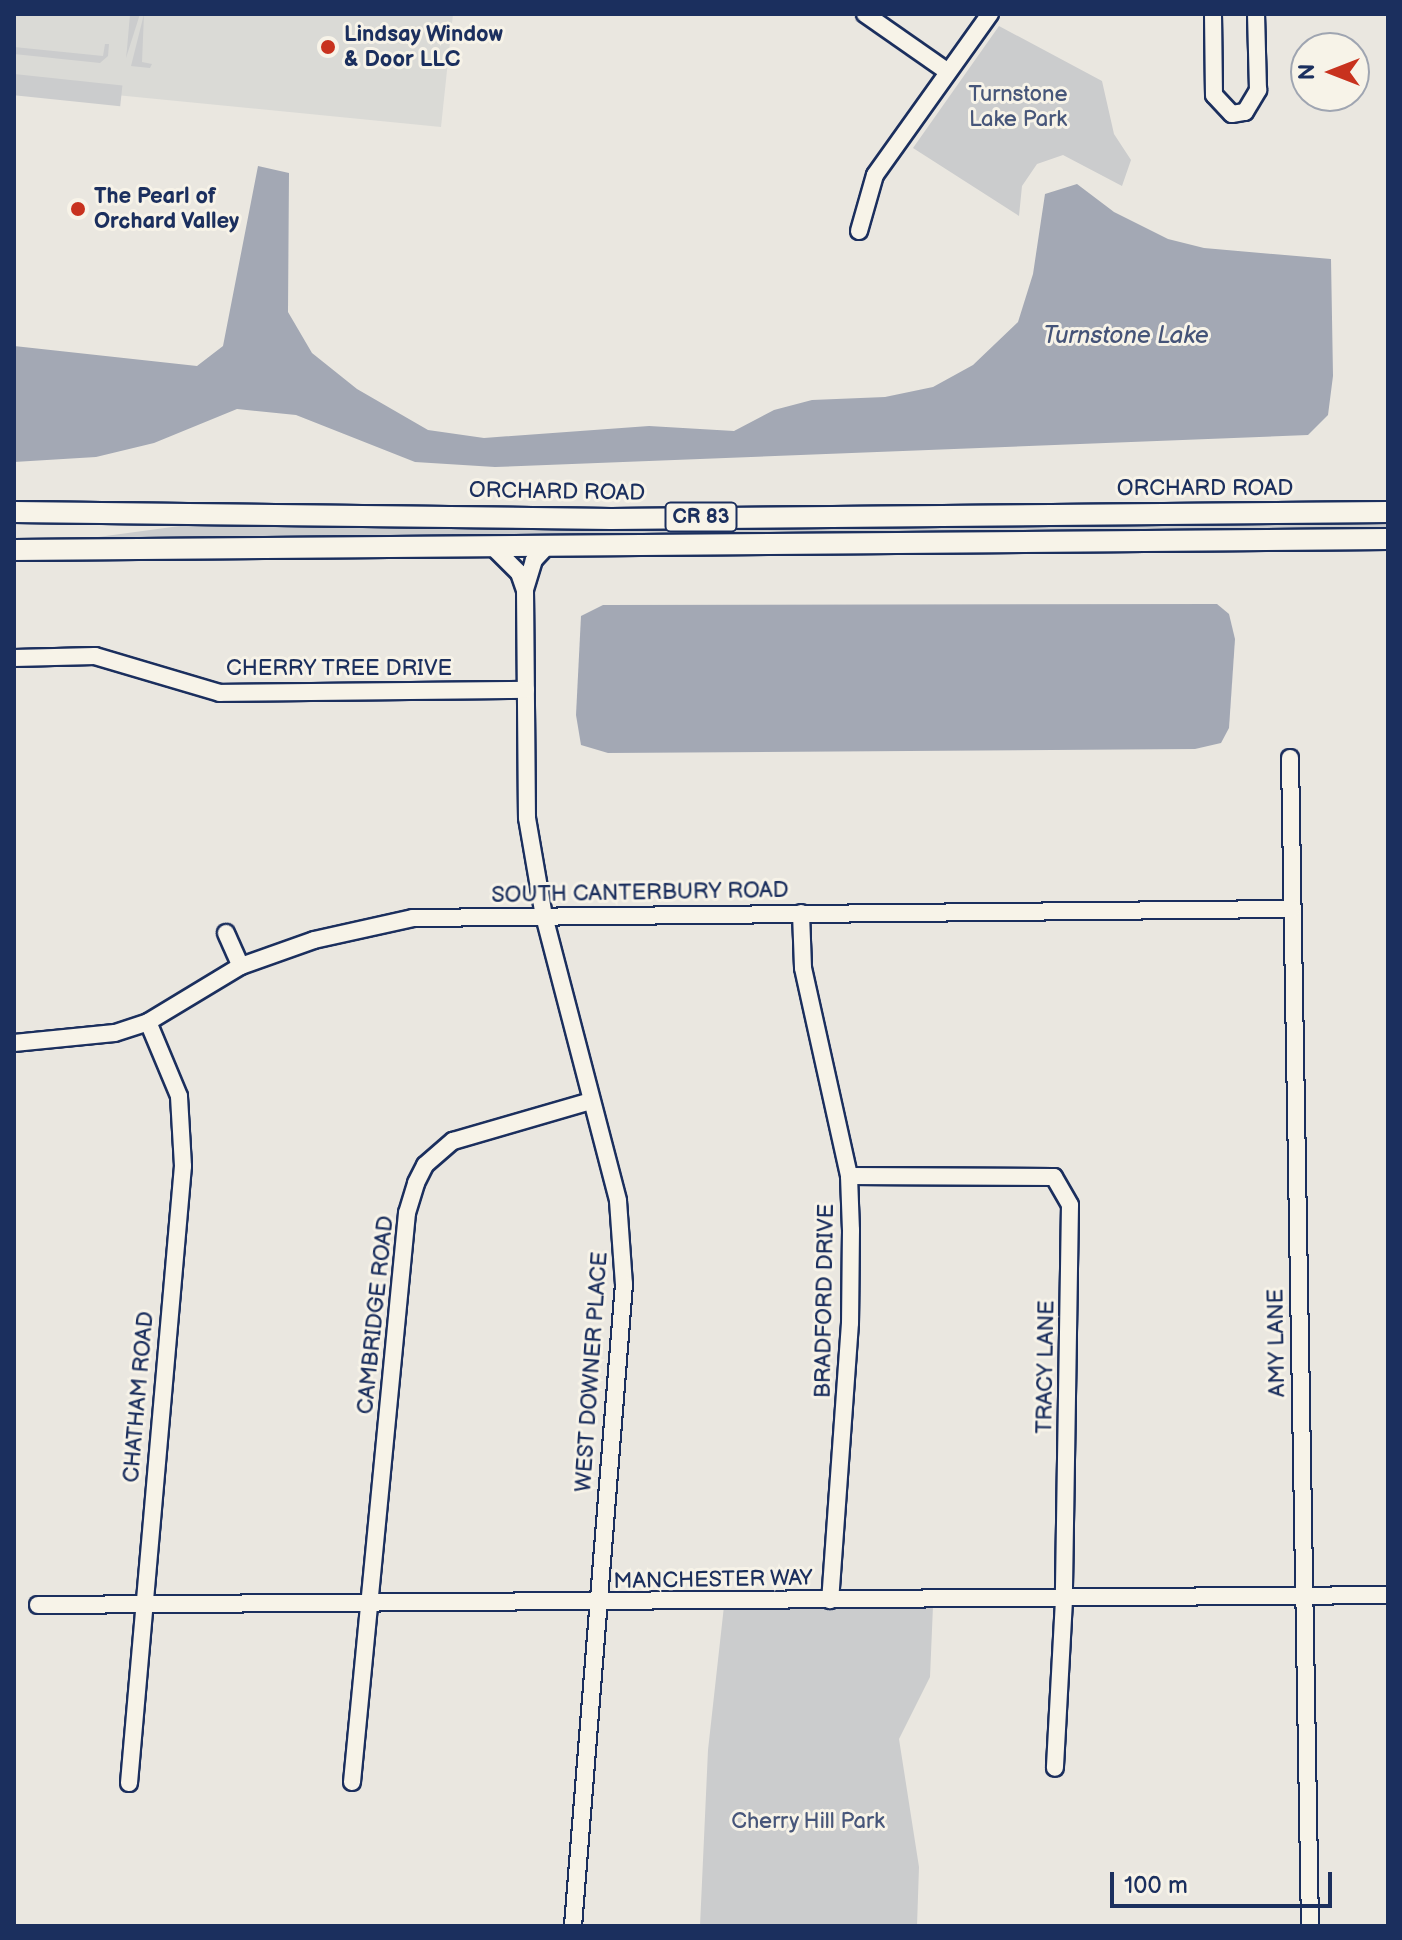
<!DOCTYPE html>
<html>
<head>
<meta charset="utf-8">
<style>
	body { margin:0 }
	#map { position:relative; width:1402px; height:1940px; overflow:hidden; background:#eae7e0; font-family:"Balsamiq Sans",sans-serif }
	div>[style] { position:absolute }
	.built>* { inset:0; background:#dadad6 }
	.green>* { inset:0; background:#cbcccd; transform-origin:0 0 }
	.water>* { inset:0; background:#a3a8b4 }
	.roads { filter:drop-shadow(2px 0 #1b2f5e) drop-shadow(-2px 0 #1b2f5e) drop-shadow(0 2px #1b2f5e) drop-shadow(0 -2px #1b2f5e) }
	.minor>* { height:16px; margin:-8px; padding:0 8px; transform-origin:8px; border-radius:8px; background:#f7f3e8 }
	.major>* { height:20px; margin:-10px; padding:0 10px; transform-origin:10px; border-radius:10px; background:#f7f3e8 }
	.dots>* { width:22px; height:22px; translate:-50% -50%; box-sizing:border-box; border:4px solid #f7f3e8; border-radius:50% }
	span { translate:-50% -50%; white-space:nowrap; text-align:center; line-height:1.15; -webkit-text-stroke:6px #f7f3e8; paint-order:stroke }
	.shield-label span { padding:2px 6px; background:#f7f3e8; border:2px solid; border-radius:6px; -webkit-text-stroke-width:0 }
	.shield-label { font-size:20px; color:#1b2f5e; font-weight:700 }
	.poi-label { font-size:22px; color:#1b2f5e; font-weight:700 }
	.left { translate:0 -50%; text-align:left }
	.park-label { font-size:22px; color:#47567a }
	.street-label { font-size:22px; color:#1b2f5e }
	.water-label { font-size:24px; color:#445378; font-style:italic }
	.frame { position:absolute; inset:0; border:16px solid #1b2f5e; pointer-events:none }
	.north { position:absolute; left:1290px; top:32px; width:80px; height:80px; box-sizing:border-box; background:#f7f3e8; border:2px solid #9fa5b1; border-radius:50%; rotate:270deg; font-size:22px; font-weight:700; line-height:32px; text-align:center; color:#1b2f5e }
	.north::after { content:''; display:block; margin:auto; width:28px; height:36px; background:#c8321e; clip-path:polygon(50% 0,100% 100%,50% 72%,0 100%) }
	.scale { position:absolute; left:1110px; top:1872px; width:222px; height:36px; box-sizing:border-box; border:4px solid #1b2f5e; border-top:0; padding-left:10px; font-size:24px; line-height:28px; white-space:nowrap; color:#1b2f5e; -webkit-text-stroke:6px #f7f3e8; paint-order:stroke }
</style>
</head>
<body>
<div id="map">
	<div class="built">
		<i style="clip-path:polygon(14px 14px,453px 14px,441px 127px,14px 85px)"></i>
	</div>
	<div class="green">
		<i style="clip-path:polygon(130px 14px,140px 14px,126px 58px,127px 49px)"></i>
		<i style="clip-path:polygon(144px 14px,142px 62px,152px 64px,150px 68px,131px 66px)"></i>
		<i style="clip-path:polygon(999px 26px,1102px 81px,1114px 134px,1131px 160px,1122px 186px,1063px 155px,1037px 164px,1022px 186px,1019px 216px,913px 148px)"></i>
		<i style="clip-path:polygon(105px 44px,109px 44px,108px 56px,100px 63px,14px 54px,14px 47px,103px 56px)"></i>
		<i style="left:14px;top:74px;width:109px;height:21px;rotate:6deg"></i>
		<i style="clip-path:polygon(224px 520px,1388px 521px,1388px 530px,76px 540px)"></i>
		<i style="clip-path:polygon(724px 1606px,933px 1606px,930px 1677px,899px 1739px,919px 1867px,917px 1926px,700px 1926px,708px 1750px)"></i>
	</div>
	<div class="water">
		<i style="clip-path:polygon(258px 166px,289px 173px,288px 312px,312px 353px,357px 389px,428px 430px,484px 438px,649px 426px,734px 431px,774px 410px,812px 400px,885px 397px,933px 387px,973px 365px,1018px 322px,1033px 274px,1045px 194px,1077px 184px,1114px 212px,1168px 239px,1204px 248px,1331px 259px,1333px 376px,1328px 415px,1308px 435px,495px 467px,415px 462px,296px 415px,237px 409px,154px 443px,96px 457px,14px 462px,14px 346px,197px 366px,223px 346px)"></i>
		<i style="clip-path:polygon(1217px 604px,1229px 614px,1235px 639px,1229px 728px,1221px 743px,1195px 749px,608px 753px,581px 745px,576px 715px,581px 616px,603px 605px)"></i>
	</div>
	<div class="roads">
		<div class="minor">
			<i style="left:865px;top:14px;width:101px;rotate:34.9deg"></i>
			<i style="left:1213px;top:14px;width:81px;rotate:89.3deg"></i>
			<i style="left:1214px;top:95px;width:26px;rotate:47deg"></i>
			<i style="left:1232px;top:114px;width:13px;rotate:-9deg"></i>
			<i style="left:1245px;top:112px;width:26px;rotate:-59deg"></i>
			<i style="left:1258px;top:90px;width:76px;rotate:-91.5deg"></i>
			<i style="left:859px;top:231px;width:58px;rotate:-74.1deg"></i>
			<i style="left:875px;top:175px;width:198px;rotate:-54.5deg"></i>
			<i style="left:548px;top:545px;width:21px;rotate:133deg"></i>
			<i style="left:534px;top:560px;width:31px;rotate:107deg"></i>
			<i style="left:525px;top:590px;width:228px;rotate:89.5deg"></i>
			<i style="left:527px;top:818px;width:99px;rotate:80.2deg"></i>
			<i style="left:544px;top:916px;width:294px;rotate:75.4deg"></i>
			<i style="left:618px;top:1201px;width:83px;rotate:85.9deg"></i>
			<i style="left:624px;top:1284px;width:644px;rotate:94.54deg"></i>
			<i style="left:493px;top:547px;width:37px;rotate:45deg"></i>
			<i style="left:519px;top:573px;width:18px;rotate:71deg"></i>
			<i style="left:14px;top:658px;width:81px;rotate:-1.4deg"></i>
			<i style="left:95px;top:656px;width:130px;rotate:16.5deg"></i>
			<i style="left:220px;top:693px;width:306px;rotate:-0.6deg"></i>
			<i style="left:1290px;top:758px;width:1168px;rotate:89.02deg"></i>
			<i style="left:801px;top:913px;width:55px;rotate:87.9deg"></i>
			<i style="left:803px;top:968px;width:213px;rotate:77.5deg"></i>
			<i style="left:849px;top:1176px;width:54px;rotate:87.9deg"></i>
			<i style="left:851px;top:1230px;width:93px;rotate:90.6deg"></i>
			<i style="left:850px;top:1323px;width:278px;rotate:94.1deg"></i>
			<i style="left:226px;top:933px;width:36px;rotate:66deg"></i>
			<i style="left:14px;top:1043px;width:101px;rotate:-5.7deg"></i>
			<i style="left:115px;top:1033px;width:35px;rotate:-18deg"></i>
			<i style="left:148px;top:1022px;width:109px;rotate:-31.1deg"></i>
			<i style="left:241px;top:966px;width:77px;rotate:-19.6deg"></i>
			<i style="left:314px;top:940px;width:101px;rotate:-12.5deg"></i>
			<i style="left:413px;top:918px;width:879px;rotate:-0.59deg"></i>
			<i style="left:849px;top:1176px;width:205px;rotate:0.3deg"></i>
			<i style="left:1054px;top:1177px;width:32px;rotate:60deg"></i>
			<i style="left:1070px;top:1205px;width:395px;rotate:90.9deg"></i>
			<i style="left:1064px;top:1600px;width:168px;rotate:93.1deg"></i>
			<i style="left:38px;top:1605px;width:1350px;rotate:-0.42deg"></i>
			<i style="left:352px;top:1782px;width:572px;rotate:-84.48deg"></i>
			<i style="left:407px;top:1213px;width:31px;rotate:-73deg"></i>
			<i style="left:416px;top:1183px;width:20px;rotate:-63deg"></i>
			<i style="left:425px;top:1165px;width:37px;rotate:-41deg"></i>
			<i style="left:453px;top:1141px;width:144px;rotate:-16.2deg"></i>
			<i style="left:129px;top:1783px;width:619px;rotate:-85deg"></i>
			<i style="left:183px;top:1166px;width:70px;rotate:-93.3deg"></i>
			<i style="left:179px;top:1096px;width:80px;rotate:-112.7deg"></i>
		</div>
		<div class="major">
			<i style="left:14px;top:512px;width:597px;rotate:0.67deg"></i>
			<i style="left:611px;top:519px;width:777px;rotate:-0.52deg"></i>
			<i style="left:14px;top:550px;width:1374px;rotate:-0.46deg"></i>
		</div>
	</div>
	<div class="dots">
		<i style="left:328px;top:47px;background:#c8321e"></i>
		<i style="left:78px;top:209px;background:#c8321e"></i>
	</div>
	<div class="shield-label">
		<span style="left:701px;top:517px">CR 83</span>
	</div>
	<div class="poi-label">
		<span class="left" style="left:344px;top:47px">Lindsay Window<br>&amp; Door LLC</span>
		<span class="left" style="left:94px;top:209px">The Pearl of<br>Orchard Valley</span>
	</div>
	<div class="park-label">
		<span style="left:1018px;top:107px">Turnstone<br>Lake Park</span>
		<span style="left:808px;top:1822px">Cherry Hill Park</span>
	</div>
	<div class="street-label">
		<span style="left:1205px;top:489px">ORCHARD ROAD</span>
		<span style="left:557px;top:492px;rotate:1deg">ORCHARD ROAD</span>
		<span style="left:339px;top:669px">CHERRY TREE DRIVE</span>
		<span style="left:640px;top:893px;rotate:-1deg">SOUTH CANTERBURY ROAD</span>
		<span style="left:825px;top:1301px;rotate:-89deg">BRADFORD DRIVE</span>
		<span style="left:376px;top:1315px;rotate:-84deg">CAMBRIDGE ROAD</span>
		<span style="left:1277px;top:1343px;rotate:-91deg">AMY LANE</span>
		<span style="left:1046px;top:1367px;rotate:-89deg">TRACY LANE</span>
		<span style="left:592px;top:1372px;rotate:-86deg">WEST DOWNER PLACE</span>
		<span style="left:139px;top:1397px;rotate:-85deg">CHATHAM ROAD</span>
		<span style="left:713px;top:1580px;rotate:-1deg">MANCHESTER WAY</span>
	</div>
	<div class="water-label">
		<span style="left:1126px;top:336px">Turnstone Lake</span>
	</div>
	<div class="frame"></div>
	<div class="north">N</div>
	<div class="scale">100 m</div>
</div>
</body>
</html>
